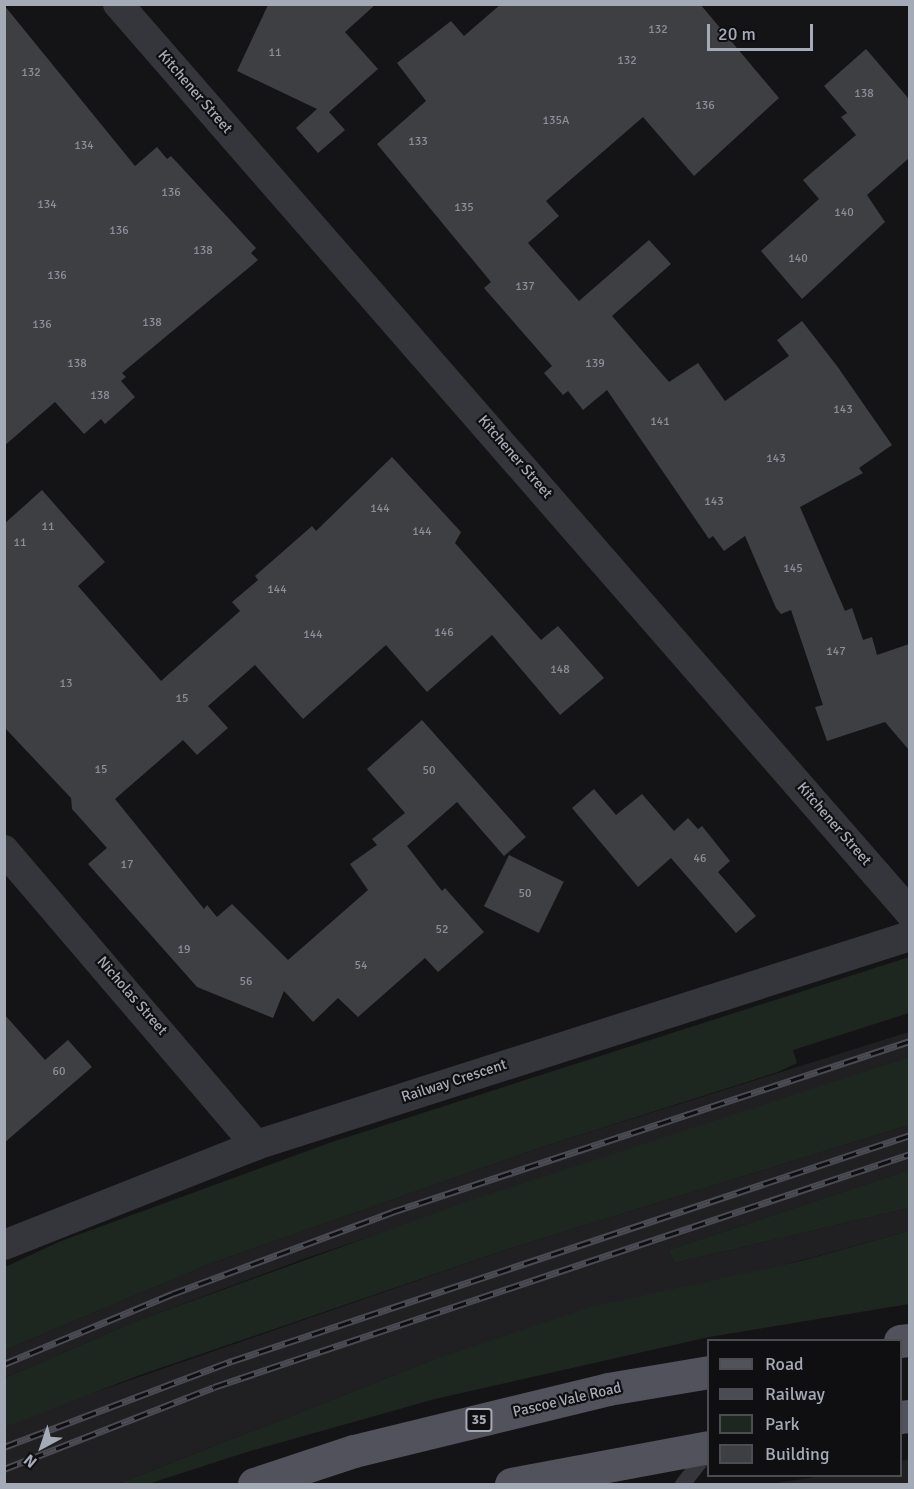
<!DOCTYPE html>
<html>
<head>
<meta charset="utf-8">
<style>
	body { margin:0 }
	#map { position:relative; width:914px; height:1489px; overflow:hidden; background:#141416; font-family:Signika,sans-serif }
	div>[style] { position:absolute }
	.built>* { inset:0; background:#202023 }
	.green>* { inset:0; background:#1e2620 }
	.building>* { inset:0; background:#3e3f43; transform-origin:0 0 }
	.lane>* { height:15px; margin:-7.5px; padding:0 7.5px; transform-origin:7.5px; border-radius:7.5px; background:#35363b }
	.street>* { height:30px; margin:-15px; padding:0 15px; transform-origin:15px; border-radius:15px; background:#35363b }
	.primary>* { height:33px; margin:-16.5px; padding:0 16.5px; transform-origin:16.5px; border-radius:16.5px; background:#51525b }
	.rail>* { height:7px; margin-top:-3.5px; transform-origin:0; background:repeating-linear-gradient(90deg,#0f0f11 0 14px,#4a4b53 0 28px); box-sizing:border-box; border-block:2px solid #4a4b53 }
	span { translate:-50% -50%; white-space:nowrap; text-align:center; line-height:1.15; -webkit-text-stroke:4.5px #0f0f11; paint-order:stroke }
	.number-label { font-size:12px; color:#8b8f9a }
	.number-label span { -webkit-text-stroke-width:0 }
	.shield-label span { padding:2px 4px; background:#0f0f11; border:2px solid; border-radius:4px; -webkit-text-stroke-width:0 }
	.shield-label { font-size:14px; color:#a5aab7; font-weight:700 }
	.street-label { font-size:15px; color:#a5aab7 }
	.frame { position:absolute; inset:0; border:6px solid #a5aab7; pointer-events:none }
	.legend { position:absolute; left:707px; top:1339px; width:195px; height:138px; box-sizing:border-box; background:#0f0f11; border:2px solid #4b4d53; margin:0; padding:8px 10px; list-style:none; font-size:18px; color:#a5aab7 }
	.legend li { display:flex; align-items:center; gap:12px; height:30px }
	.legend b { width:30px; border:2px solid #4b4d53 }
	.north { position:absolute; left:12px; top:1417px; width:60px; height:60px; -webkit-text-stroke:4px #0f0f11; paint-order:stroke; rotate:220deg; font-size:16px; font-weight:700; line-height:24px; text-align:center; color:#a5aab7 }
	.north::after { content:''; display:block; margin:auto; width:21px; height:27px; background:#a5aab7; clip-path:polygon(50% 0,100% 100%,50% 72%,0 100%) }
	.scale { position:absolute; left:707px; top:24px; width:106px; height:27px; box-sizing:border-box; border:3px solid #a5aab7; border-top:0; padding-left:8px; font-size:18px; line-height:21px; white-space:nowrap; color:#a5aab7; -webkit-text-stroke:4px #0f0f11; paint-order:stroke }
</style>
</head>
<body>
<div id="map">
	<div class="built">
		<i style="clip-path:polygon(909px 1032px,909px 1057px,309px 1257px,134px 1322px,5px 1378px,5px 1350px,212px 1263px,542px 1147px)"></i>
		<i style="clip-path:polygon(909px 1125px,909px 1170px,668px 1250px,675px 1263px,909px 1208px,909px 1231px,430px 1361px,118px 1484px,5px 1484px,4px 1427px,30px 1415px,508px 1249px)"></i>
		<i style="clip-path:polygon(909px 1459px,909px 1484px,771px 1484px,820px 1476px,900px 1476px,901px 1461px)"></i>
	</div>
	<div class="green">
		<i style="clip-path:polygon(909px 957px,909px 1013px,793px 1050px,797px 1063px,778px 1072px,542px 1147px,212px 1263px,5px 1350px,5px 1267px,61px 1241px,329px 1143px)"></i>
		<i style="clip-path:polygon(909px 1057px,909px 1125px,508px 1249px,140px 1375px,5px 1427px,5px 1378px,134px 1322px,463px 1203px)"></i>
		<i style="clip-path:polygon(909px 1170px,909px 1208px,675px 1263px,668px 1250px)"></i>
		<i style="clip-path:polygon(909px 1231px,909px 1304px,709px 1337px,435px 1399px,250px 1451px,148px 1484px,118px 1484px,430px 1361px,595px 1306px,797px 1262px)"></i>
	</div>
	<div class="building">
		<i style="clip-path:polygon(376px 4px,345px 32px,378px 69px,329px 112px,345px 130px,318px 153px,296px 128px,317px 109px,237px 71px,268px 5px)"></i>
		<i style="clip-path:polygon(501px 4px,700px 4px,779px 98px,694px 176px,643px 117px,546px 201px,559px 216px,528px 243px,579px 301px,649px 240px,671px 264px,612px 316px,669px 382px,698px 363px,725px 401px,789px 356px,777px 340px,802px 321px,837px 366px,892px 445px,859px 468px,863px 473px,800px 507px,845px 611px,852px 608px,863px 640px,872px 637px,877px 655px,909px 644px,909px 750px,885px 722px,827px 741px,815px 707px,823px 705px,791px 610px,781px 614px,776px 608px,745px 536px,724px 551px,713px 536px,709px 539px,607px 390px,583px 410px,568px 391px,563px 395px,544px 373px,552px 366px,484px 288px,491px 282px,377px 144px,426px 101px,397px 63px,451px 21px,464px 36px)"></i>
		<i style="clip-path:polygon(4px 5px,135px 166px,157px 147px,167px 159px,171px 156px,256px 248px,251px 253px,258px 260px,122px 373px,126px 377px,121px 381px,135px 397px,105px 424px,101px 419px,84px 434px,55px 402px,4px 446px)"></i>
		<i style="clip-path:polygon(866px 49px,909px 99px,909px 158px,867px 195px,885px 222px,802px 299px,761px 251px,819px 199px,803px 180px,856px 135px,841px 117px,847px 113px,824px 86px)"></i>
		<i style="clip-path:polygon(392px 457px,461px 532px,455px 543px,541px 640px,558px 626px,604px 678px,560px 715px,492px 635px,427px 692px,386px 645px,303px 719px,255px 665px,208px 706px,228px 728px,197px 755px,183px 740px,115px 799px,204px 909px,207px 905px,217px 917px,232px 904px,288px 960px,368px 890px,350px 864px,377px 845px,372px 839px,405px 813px,367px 769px,422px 720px,526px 837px,504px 856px,457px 802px,407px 846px,442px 891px,445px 888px,484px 932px,438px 972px,425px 958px,358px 1017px,338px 998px,313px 1022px,284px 991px,273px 1018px,197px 987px,88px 864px,107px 848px,72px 809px,71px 798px,4px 727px,4px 524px,42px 490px,105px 562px,78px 586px,161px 681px,240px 611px,232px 602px,258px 580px,255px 576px,312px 526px,316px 531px)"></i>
		<i style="clip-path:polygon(594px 789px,616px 815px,642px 794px,674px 831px,688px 818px,698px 829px,702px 826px,730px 861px,718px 872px,756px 916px,736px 933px,671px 858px,638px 887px,572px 808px)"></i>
		<i style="left:509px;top:855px;width:61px;height:57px;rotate:26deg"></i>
		<i style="clip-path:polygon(4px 1014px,45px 1060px,68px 1040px,92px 1067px,4px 1143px)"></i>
	</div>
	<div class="lane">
		<i style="left:682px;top:1484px;width:42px;rotate:-51.8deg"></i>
	</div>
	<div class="street">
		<i style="left:118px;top:4px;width:1206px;rotate:48.93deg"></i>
		<i style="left:4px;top:850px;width:388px;rotate:49.5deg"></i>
		<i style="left:4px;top:1245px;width:271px;rotate:-21.6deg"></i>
		<i style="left:256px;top:1145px;width:687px;rotate:-17.72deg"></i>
	</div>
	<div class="primary">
		<i style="left:900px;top:1341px;width:10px;rotate:-6deg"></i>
		<i style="left:900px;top:1417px;width:10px;rotate:-6deg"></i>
		<i style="left:254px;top:1484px;width:105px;rotate:-18.3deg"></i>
		<i style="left:354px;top:1451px;width:261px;rotate:-13.7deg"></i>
		<i style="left:608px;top:1389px;width:101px;rotate:-9.6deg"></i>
		<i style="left:511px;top:1484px;width:200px;rotate:-10.6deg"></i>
	</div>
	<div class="rail">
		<i style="left:4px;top:1364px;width:182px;rotate:-22.6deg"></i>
		<i style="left:172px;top:1294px;width:235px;rotate:-20.4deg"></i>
		<i style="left:392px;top:1212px;width:545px;rotate:-18.27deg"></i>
		<i style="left:4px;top:1447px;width:244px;rotate:-20.7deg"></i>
		<i style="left:232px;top:1361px;width:715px;rotate:-18.43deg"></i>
		<i style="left:4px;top:1469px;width:225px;rotate:-21.3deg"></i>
		<i style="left:214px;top:1387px;width:734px;rotate:-18.51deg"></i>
	</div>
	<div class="number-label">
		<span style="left:658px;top:30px">132</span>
		<span style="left:275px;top:53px">11</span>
		<span style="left:627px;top:61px">132</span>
		<span style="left:31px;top:73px">132</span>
		<span style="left:864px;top:94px">138</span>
		<span style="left:705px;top:106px">136</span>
		<span style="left:556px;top:121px">135A</span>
		<span style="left:418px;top:142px">133</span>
		<span style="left:84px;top:146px">134</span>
		<span style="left:171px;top:193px">136</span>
		<span style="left:47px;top:205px">134</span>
		<span style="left:464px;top:208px">135</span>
		<span style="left:844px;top:213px">140</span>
		<span style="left:119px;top:231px">136</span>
		<span style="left:203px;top:251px">138</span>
		<span style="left:798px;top:259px">140</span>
		<span style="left:57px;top:276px">136</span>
		<span style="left:525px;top:287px">137</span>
		<span style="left:152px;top:323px">138</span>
		<span style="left:42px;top:325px">136</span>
		<span style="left:77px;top:364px">138</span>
		<span style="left:595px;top:364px">139</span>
		<span style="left:100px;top:396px">138</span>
		<span style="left:843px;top:410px">143</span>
		<span style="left:660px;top:422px">141</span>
		<span style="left:776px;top:459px">143</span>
		<span style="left:714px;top:502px">143</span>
		<span style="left:380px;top:509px">144</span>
		<span style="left:48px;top:527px">11</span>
		<span style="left:422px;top:532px">144</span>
		<span style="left:20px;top:543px">11</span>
		<span style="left:793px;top:569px">145</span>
		<span style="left:277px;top:590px">144</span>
		<span style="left:444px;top:633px">146</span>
		<span style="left:313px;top:635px">144</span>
		<span style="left:836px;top:652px">147</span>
		<span style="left:560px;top:670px">148</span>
		<span style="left:66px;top:684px">13</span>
		<span style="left:182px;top:699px">15</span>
		<span style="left:101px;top:770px">15</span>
		<span style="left:429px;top:771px">50</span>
		<span style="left:700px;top:859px">46</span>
		<span style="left:127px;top:865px">17</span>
		<span style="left:525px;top:894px">50</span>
		<span style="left:442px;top:930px">52</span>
		<span style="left:184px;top:950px">19</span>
		<span style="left:361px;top:966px">54</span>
		<span style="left:246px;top:982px">56</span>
		<span style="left:59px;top:1072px">60</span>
	</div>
	<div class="shield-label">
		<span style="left:479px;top:1420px">35</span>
	</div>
	<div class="street-label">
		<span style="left:195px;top:92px;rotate:49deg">Kitchener Street</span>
		<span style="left:515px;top:457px;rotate:49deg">Kitchener Street</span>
		<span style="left:834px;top:824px;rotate:49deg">Kitchener Street</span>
		<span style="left:132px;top:996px;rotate:49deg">Nicholas Street</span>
		<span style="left:454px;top:1081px;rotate:-18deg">Railway Crescent</span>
		<span style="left:567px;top:1400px;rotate:-13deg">Pascoe Vale Road</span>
	</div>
	<div class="frame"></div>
	<ul class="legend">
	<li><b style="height:8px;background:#51525b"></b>Road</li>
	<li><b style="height:8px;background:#4a4b53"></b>Railway</li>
	<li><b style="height:16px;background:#1e2620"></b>Park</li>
	<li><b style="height:16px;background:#3e3f43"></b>Building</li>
	</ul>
	<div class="north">N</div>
	<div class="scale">20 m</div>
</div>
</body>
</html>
